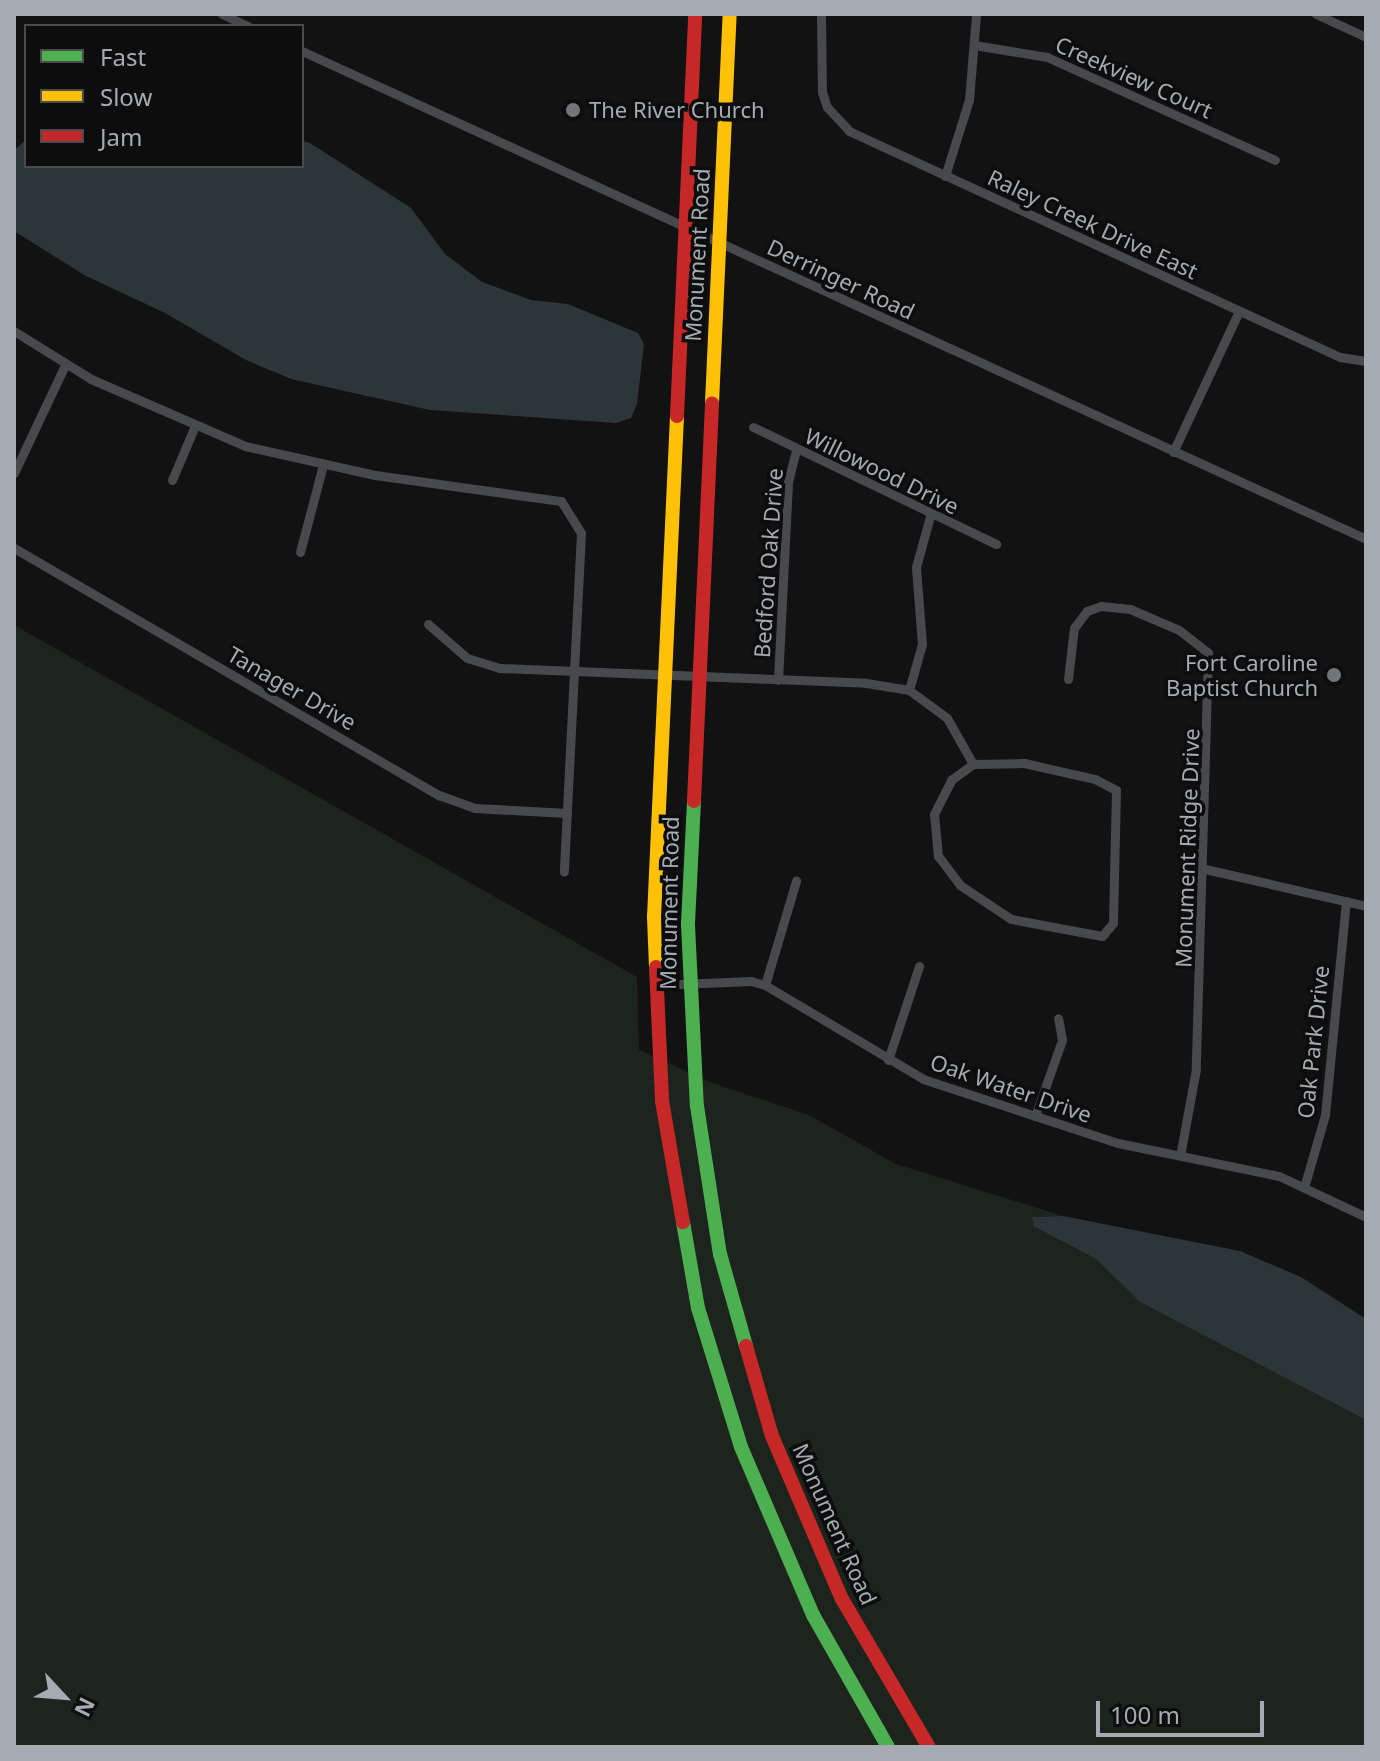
<!DOCTYPE html>
<html>
<head>
<meta charset="utf-8">
<style>
	body { margin:0 }
	#map { position:relative; width:1380px; height:1761px; overflow:hidden; background:#121213; font-family:"Noto Sans",sans-serif }
	div>[style] { position:absolute }
	.green>* { inset:0; background:#1d231d }
	.water>* { inset:0; background:#2c3538 }
	.street>* { height:9px; margin:-4.5px; padding:0 4.5px; transform-origin:4.5px; border-radius:4.5px; background:#47494c }
	.fast>* { height:14px; margin:-7px; padding:0 7px; transform-origin:7px; border-radius:7px; background:#4caf50 }
	.slow>* { height:14px; margin:-7px; padding:0 7px; transform-origin:7px; border-radius:7px; background:#ffc107 }
	.jam>* { height:14px; margin:-7px; padding:0 7px; transform-origin:7px; border-radius:7px; background:#c62828 }
	.dots>* { width:22px; height:22px; translate:-50% -50%; box-sizing:border-box; border:4px solid #0d0d0e; border-radius:50% }
	span { translate:-50% -50%; white-space:nowrap; text-align:center; line-height:1.15; -webkit-text-stroke:7px #0d0d0e; paint-order:stroke }
	.street-label { font-size:22px; color:#a5abb2 }
	.poi-label { font-size:22px; color:#a5abb2 }
	.left { translate:0 -50%; text-align:left }
	.right { translate:-100% -50%; text-align:right }
	.frame { position:absolute; inset:0; border:16px solid #a5abb2; pointer-events:none }
	.legend { position:absolute; left:24px; top:24px; width:280px; height:144px; box-sizing:border-box; background:#0d0d0e; border:2px solid #4a4c50; margin:0; padding:10px 14px; list-style:none; font-size:24px; color:#a5abb2 }
	.legend li { display:flex; align-items:center; gap:16px; height:40px }
	.legend b { width:40px; border:2px solid #4a4c50 }
	.north { position:absolute; left:24px; top:1657px; width:80px; height:80px; -webkit-text-stroke:6px #0d0d0e; paint-order:stroke; rotate:116deg; font-size:22px; font-weight:700; line-height:32px; text-align:center; color:#a5abb2 }
	.north::after { content:''; display:block; margin:auto; width:28px; height:36px; background:#a5abb2; clip-path:polygon(50% 0,100% 100%,50% 72%,0 100%) }
	.scale { position:absolute; left:1096px; top:1701px; width:168px; height:36px; box-sizing:border-box; border:4px solid #a5abb2; border-top:0; padding-left:10px; font-size:24px; line-height:28px; white-space:nowrap; color:#a5abb2; -webkit-text-stroke:6px #0d0d0e; paint-order:stroke }
</style>
</head>
<body>
<div id="map">
	<div class="green">
		<i style="clip-path:polygon(14px 625px,637px 977px,639px 1050px,715px 1084px,809px 1115px,896px 1164px,1063px 1216px,1032px 1217px,1033px 1226px,1096px 1259px,1140px 1302px,1366px 1420px,1366px 1747px,14px 1747px)"></i>
	</div>
	<div class="water">
		<i style="clip-path:polygon(26px 140px,26px 166px,302px 166px,302px 141px,310px 143px,411px 208px,445px 254px,482px 282px,531px 300px,568px 304px,638px 333px,644px 344px,637px 404px,631px 418px,616px 423px,430px 410px,291px 379px,246px 360px,165px 313px,86px 276px,14px 231px,14px 150px)"></i>
		<i style="clip-path:polygon(1063px 1216px,1240px 1251px,1301px 1277px,1366px 1319px,1366px 1420px,1140px 1302px,1096px 1259px,1033px 1226px,1032px 1217px)"></i>
	</div>
	<div class="street">
		<i style="left:222px;top:14px;width:29px;rotate:25deg"></i>
		<i style="left:821px;top:14px;width:78px;rotate:89.3deg"></i>
		<i style="left:822px;top:92px;width:16px;rotate:72deg"></i>
		<i style="left:827px;top:107px;width:33px;rotate:47deg"></i>
		<i style="left:849px;top:131px;width:541px;rotate:24.72deg"></i>
		<i style="left:1340px;top:357px;width:26px;rotate:9deg"></i>
		<i style="left:1316px;top:14px;width:55px;rotate:24.7deg"></i>
		<i style="left:974px;top:45px;width:74px;rotate:9.3deg"></i>
		<i style="left:1047px;top:57px;width:250px;rotate:24.3deg"></i>
		<i style="left:302px;top:51px;width:1171px;rotate:24.64deg"></i>
		<i style="left:945px;top:176px;width:80px;rotate:-72.5deg"></i>
		<i style="left:969px;top:100px;width:86px;rotate:-85.3deg"></i>
		<i style="left:14px;top:331px;width:91px;rotate:31.9deg"></i>
		<i style="left:91px;top:379px;width:168px;rotate:23.5deg"></i>
		<i style="left:245px;top:446px;width:133px;rotate:12.6deg"></i>
		<i style="left:375px;top:475px;width:188px;rotate:8deg"></i>
		<i style="left:561px;top:501px;width:38px;rotate:58deg"></i>
		<i style="left:581px;top:533px;width:339px;rotate:92.9deg"></i>
		<i style="left:753px;top:427px;width:270px;rotate:25.7deg"></i>
		<i style="left:1173px;top:452px;width:156px;rotate:-64.9deg"></i>
		<i style="left:14px;top:473px;width:119px;rotate:-64.7deg"></i>
		<i style="left:172px;top:480px;width:56px;rotate:-67.1deg"></i>
		<i style="left:14px;top:548px;width:492px;rotate:30.2deg"></i>
		<i style="left:439px;top:795px;width:38px;rotate:20deg"></i>
		<i style="left:475px;top:808px;width:92px;rotate:3.1deg"></i>
		<i style="left:300px;top:552px;width:90px;rotate:-75.2deg"></i>
		<i style="left:428px;top:624px;width:52px;rotate:41.1deg"></i>
		<i style="left:467px;top:658px;width:34px;rotate:17deg"></i>
		<i style="left:499px;top:668px;width:367px;rotate:2.3deg"></i>
		<i style="left:866px;top:683px;width:44px;rotate:9.2deg"></i>
		<i style="left:909px;top:690px;width:47px;rotate:36.4deg"></i>
		<i style="left:947px;top:718px;width:53px;rotate:60.5deg"></i>
		<i style="left:1068px;top:679px;width:51px;rotate:-83.3deg"></i>
		<i style="left:1074px;top:628px;width:21px;rotate:-53deg"></i>
		<i style="left:1087px;top:611px;width:15px;rotate:-20deg"></i>
		<i style="left:1101px;top:606px;width:29px;rotate:6deg"></i>
		<i style="left:1130px;top:609px;width:53px;rotate:23.2deg"></i>
		<i style="left:1179px;top:630px;width:37px;rotate:38deg"></i>
		<i style="left:1208px;top:653px;width:416px;rotate:91.7deg"></i>
		<i style="left:1196px;top:1069px;width:88px;rotate:100.4deg"></i>
		<i style="left:778px;top:680px;width:198px;rotate:-87.1deg"></i>
		<i style="left:788px;top:482px;width:34px;rotate:-76deg"></i>
		<i style="left:909px;top:690px;width:48px;rotate:-74.2deg"></i>
		<i style="left:922px;top:644px;width:77px;rotate:-94.5deg"></i>
		<i style="left:916px;top:567px;width:53px;rotate:-74.6deg"></i>
		<i style="left:1024px;top:763px;width:73px;rotate:12.7deg"></i>
		<i style="left:1095px;top:779px;width:24px;rotate:28deg"></i>
		<i style="left:1116px;top:790px;width:133px;rotate:91.3deg"></i>
		<i style="left:1113px;top:923px;width:17px;rotate:130deg"></i>
		<i style="left:1102px;top:936px;width:93px;rotate:-169.4deg"></i>
		<i style="left:1011px;top:919px;width:61px;rotate:-146.3deg"></i>
		<i style="left:960px;top:885px;width:36px;rotate:-127deg"></i>
		<i style="left:938px;top:856px;width:42px;rotate:-95.4deg"></i>
		<i style="left:934px;top:814px;width:38px;rotate:-63deg"></i>
		<i style="left:951px;top:780px;width:27px;rotate:-36deg"></i>
		<i style="left:973px;top:764px;width:51px;rotate:-1.1deg"></i>
		<i style="left:1205px;top:869px;width:165px;rotate:12.9deg"></i>
		<i style="left:655px;top:985px;width:96px;rotate:-2.4deg"></i>
		<i style="left:751px;top:981px;width:15px;rotate:16deg"></i>
		<i style="left:765px;top:985px;width:184px;rotate:30.7deg"></i>
		<i style="left:923px;top:1079px;width:205px;rotate:18.2deg"></i>
		<i style="left:1118px;top:1143px;width:164px;rotate:11.6deg"></i>
		<i style="left:1279px;top:1176px;width:96px;rotate:25.2deg"></i>
		<i style="left:765px;top:985px;width:109px;rotate:-73.4deg"></i>
		<i style="left:888px;top:1060px;width:99px;rotate:-71.7deg"></i>
		<i style="left:1035px;top:1116px;width:81px;rotate:-70.4deg"></i>
		<i style="left:1062px;top:1040px;width:22px;rotate:-100deg"></i>
		<i style="left:1305px;top:1184px;width:72px;rotate:-73.8deg"></i>
		<i style="left:1325px;top:1115px;width:215px;rotate:-84.4deg"></i>
	</div>
	<div class="fast">
		<i style="left:694px;top:801px;width:124px;rotate:92.8deg"></i>
		<i style="left:688px;top:925px;width:181px;rotate:87.2deg"></i>
		<i style="left:697px;top:1106px;width:150px;rotate:81.2deg"></i>
		<i style="left:720px;top:1254px;width:96px;rotate:74.2deg"></i>
		<i style="left:683px;top:1222px;width:87px;rotate:80.1deg"></i>
		<i style="left:698px;top:1308px;width:145px;rotate:72.8deg"></i>
		<i style="left:741px;top:1447px;width:183px;rotate:66.8deg"></i>
		<i style="left:813px;top:1615px;width:152px;rotate:60.4deg"></i>
	</div>
	<div class="slow">
		<i style="left:712px;top:403px;width:389px;rotate:-87.4deg"></i>
		<i style="left:656px;top:967px;width:50px;rotate:-92.3deg"></i>
		<i style="left:654px;top:917px;width:502px;rotate:-87.37deg"></i>
	</div>
	<div class="jam">
		<i style="left:677px;top:416px;width:402px;rotate:-87.4deg"></i>
		<i style="left:694px;top:801px;width:398px;rotate:-87.4deg"></i>
		<i style="left:656px;top:967px;width:134px;rotate:87.4deg"></i>
		<i style="left:662px;top:1101px;width:123px;rotate:80.2deg"></i>
		<i style="left:746px;top:1346px;width:94px;rotate:73.9deg"></i>
		<i style="left:772px;top:1436px;width:177px;rotate:66.8deg"></i>
		<i style="left:842px;top:1599px;width:172px;rotate:59.6deg"></i>
	</div>
	<div class="dots">
		<i style="left:573px;top:110px;background:#72757a"></i>
		<i style="left:1334px;top:675px;background:#72757a"></i>
	</div>
	<div class="street-label">
		<span style="left:1134px;top:77px;rotate:24deg">Creekview Court</span>
		<span style="left:1093px;top:224px;rotate:25deg">Raley Creek Drive East</span>
		<span style="left:697px;top:255px;rotate:-87deg">Monument Road</span>
		<span style="left:841px;top:279px;rotate:25deg">Derringer Road</span>
		<span style="left:882px;top:471px;rotate:26deg">Willowood Drive</span>
		<span style="left:768px;top:563px;rotate:-86deg">Bedford Oak Drive</span>
		<span style="left:292px;top:688px;rotate:30deg">Tanager Drive</span>
		<span style="left:1187px;top:848px;rotate:-88deg">Monument Ridge Drive</span>
		<span style="left:669px;top:903px;rotate:-89deg">Monument Road</span>
		<span style="left:1313px;top:1042px;rotate:-84deg">Oak Park Drive</span>
		<span style="left:1011px;top:1088px;rotate:19deg">Oak Water Drive</span>
		<span style="left:835px;top:1524px;rotate:66deg">Monument Road</span>
	</div>
	<div class="poi-label">
		<span class="left" style="left:589px;top:110px">The River Church</span>
		<span class="right" style="left:1318px;top:675px">Fort Caroline<br>Baptist Church</span>
	</div>
	<div class="frame"></div>
	<ul class="legend">
	<li><b style="height:10px;background:#4caf50"></b>Fast</li>
	<li><b style="height:10px;background:#ffc107"></b>Slow</li>
	<li><b style="height:10px;background:#c62828"></b>Jam</li>
	</ul>
	<div class="north">N</div>
	<div class="scale">100 m</div>
</div>
</body>
</html>
